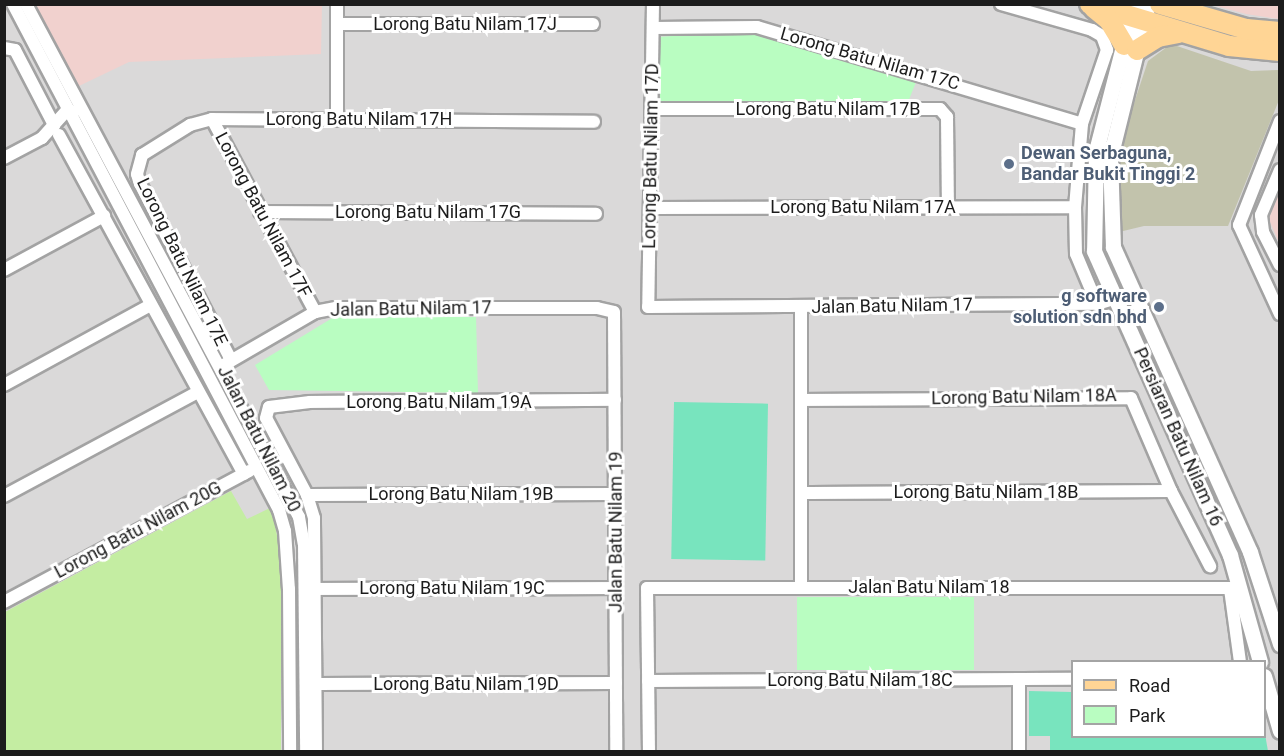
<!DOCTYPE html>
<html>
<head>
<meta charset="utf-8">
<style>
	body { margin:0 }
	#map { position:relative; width:1284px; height:756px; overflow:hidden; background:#eeeae1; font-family:Roboto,sans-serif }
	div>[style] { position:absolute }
	.residential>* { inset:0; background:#dad9d9 }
	.commercial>* { inset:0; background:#f1d1ce }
	.construction>* { inset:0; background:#c2c3ac }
	.grass>* { inset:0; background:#c4eda2 }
	.park>* { inset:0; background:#b9fdc1; transform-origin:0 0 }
	.pitch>* { inset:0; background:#78e4be; transform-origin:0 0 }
	.roads { filter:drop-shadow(2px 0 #a3a3a3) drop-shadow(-2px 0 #a3a3a3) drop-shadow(0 2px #a3a3a3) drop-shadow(0 -2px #a3a3a3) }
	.minor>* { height:12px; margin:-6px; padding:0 6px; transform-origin:6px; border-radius:6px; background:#fff }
	.tertiary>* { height:15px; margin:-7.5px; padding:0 7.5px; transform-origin:7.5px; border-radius:7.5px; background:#fff }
	.primary>* { height:20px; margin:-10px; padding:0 10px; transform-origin:10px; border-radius:10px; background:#ffd595 }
	.dots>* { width:16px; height:16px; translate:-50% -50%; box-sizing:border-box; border:3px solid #fff; border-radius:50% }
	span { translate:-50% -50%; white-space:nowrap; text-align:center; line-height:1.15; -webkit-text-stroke:6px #fff; paint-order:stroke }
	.street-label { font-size:18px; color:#1c1c1c }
	.service-label { font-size:18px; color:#4e5e75; font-weight:700 }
	.left { translate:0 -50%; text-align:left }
	.right { translate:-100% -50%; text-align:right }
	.frame { position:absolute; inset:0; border:6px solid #1c1c1c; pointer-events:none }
	.legend { position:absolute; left:1071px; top:660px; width:195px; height:78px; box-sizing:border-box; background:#fff; border:2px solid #a4a4a4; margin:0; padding:8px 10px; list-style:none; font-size:18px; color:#1c1c1c }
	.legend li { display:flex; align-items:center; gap:12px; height:30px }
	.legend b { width:30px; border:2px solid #a4a4a4 }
</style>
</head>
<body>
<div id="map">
	<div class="residential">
		<i style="clip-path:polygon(evenodd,4px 5px,1279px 5px,1279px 751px,5px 751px,4px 5px,1072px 662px,1264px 662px,1264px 736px,1072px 736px,1072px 662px)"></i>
	</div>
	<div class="commercial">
		<i style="clip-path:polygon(31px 5px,322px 5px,321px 54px,129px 62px,79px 86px)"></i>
		<i style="clip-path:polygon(1212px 5px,1279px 5px,1279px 19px,1246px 14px)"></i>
		<i style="clip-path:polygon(1279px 187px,1279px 243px,1267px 215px)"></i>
	</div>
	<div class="construction">
		<i style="clip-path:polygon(1171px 44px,1251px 71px,1279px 70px,1279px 100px,1228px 226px,1144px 226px,1119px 232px,1118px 151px,1148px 61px)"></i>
	</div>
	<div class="grass">
		<i style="clip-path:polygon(231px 491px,247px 519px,272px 507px,281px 558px,281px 751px,5px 752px,5px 612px)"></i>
	</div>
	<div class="park">
		<i style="clip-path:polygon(749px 30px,916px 82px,908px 102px,660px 104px,659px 37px)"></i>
		<i style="clip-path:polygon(334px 317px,476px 317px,478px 393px,269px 390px,255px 365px)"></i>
		<i style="left:797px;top:597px;width:177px;height:73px"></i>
	</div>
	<div class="pitch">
		<i style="left:674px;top:402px;width:94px;height:157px;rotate:1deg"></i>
		<i style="clip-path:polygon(1029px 691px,1072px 692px,1072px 736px,1265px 734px,1268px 751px,1050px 751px,1050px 736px,1029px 736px)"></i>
	</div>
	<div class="roads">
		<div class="minor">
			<i style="left:13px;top:4px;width:572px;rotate:62.27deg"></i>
			<i style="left:279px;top:510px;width:22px;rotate:74deg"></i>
			<i style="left:285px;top:531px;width:58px;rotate:86.1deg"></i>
			<i style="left:289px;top:589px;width:163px;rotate:89.6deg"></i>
			<i style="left:26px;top:4px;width:581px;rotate:61.98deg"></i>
			<i style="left:299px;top:517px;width:27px;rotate:80deg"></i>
			<i style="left:304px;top:544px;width:208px;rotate:89.4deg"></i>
			<i style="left:337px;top:4px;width:113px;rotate:90deg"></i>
			<i style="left:653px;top:4px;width:303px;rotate:90.9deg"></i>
			<i style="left:648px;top:307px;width:449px;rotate:-0.4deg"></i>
			<i style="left:1097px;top:304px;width:38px;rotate:-17deg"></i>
			<i style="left:1001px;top:4px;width:95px;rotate:15.9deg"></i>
			<i style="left:1092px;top:30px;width:12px;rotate:31deg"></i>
			<i style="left:1102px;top:36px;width:15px;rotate:70deg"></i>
			<i style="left:1107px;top:50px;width:78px;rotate:108.7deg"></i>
			<i style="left:1082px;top:124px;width:83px;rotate:94.8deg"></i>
			<i style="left:1075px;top:207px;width:47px;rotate:88.8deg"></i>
			<i style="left:1076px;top:254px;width:54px;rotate:67.2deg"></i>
			<i style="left:337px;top:24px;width:256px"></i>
			<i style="left:653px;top:28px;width:104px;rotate:-0.6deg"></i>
			<i style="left:757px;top:27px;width:339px;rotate:16.6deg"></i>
			<i style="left:4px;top:48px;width:11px;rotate:10deg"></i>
			<i style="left:15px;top:50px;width:85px;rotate:62.5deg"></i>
			<i style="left:651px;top:109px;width:289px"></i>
			<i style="left:940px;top:109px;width:11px;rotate:49deg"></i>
			<i style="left:947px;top:117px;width:90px;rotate:89.4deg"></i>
			<i style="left:212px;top:119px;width:219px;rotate:61.9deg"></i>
			<i style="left:1280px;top:121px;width:112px;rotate:111.5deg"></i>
			<i style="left:1239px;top:225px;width:98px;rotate:65.3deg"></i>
			<i style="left:59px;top:135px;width:386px;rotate:61.4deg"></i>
			<i style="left:4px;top:158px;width:43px;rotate:-27.8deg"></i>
			<i style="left:42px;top:138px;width:38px;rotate:-48deg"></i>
			<i style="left:67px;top:110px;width:7px;rotate:16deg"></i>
			<i style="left:1280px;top:170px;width:49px;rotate:112.9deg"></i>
			<i style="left:1261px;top:215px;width:17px;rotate:83deg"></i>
			<i style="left:1263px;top:232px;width:37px;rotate:63deg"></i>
			<i style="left:650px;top:208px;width:425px;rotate:-0.1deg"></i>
			<i style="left:260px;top:212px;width:336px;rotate:0.3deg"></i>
			<i style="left:4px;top:270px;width:114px;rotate:-28.4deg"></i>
			<i style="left:801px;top:307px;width:280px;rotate:90deg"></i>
			<i style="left:231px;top:360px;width:198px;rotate:-117.3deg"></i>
			<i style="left:140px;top:184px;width:10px;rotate:-107deg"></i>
			<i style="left:137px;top:174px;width:20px;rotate:-75deg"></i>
			<i style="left:142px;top:155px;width:57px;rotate:-32deg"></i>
			<i style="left:190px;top:125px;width:23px;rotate:-15deg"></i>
			<i style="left:212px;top:119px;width:382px;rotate:0.4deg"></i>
			<i style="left:222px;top:366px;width:108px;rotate:-30.1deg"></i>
			<i style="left:315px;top:312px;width:21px;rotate:-11deg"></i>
			<i style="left:336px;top:308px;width:261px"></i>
			<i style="left:597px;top:308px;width:17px;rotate:13deg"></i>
			<i style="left:614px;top:312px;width:440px;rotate:89.7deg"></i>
			<i style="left:4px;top:385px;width:167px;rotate:-28.6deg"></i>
			<i style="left:802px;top:400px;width:329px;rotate:-0.3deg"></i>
			<i style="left:1131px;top:398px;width:101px;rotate:66.7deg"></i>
			<i style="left:1171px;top:491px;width:85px;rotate:62.5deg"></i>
			<i style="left:801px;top:493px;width:370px;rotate:-0.3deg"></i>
			<i style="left:307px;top:495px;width:308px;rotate:-0.2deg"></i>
			<i style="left:4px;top:496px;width:220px;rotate:-28.2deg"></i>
			<i style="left:311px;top:589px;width:305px;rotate:-0.2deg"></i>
			<i style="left:1230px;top:589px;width:74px;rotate:82.2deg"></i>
			<i style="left:4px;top:602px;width:278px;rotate:-28.1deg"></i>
			<i style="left:648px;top:681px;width:424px;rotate:-0.3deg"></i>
			<i style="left:316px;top:684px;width:300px;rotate:-0.2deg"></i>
			<i style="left:316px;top:752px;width:234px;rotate:-90.5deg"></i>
			<i style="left:314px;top:518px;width:24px;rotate:-107deg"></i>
			<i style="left:307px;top:495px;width:87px;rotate:-118deg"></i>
			<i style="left:266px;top:418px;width:11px;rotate:-75deg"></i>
			<i style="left:269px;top:407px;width:41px;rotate:-7deg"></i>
			<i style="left:310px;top:402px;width:305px;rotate:-0.4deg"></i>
			<i style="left:649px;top:752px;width:164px;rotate:-90.7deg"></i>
			<i style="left:647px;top:588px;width:593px"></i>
			<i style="left:1019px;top:752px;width:73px;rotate:-90deg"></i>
		</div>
		<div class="tertiary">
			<i style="left:1134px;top:4px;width:152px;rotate:104.5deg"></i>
			<i style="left:1096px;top:151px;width:100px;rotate:91.1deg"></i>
			<i style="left:1094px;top:251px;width:333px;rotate:65.9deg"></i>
			<i style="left:1230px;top:555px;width:111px;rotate:74.3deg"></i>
			<i style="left:1148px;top:4px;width:158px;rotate:103.9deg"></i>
			<i style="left:1110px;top:157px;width:90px;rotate:88.1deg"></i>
			<i style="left:1113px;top:247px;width:334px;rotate:65.8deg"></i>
			<i style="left:1250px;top:552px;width:97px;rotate:71.9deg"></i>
			<i style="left:1264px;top:676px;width:57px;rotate:73.8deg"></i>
		</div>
		<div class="primary">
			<i style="left:1090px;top:4px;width:145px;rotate:16.8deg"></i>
			<i style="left:1229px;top:46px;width:51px;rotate:5.6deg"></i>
			<i style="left:1160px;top:4px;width:90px;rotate:16.2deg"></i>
			<i style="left:1246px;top:29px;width:34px;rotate:5deg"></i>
			<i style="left:1094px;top:8px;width:19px;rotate:39deg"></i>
			<i style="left:1109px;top:20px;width:29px;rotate:59deg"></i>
			<i style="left:1137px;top:50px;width:25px;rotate:-32deg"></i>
			<i style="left:1158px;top:37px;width:21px;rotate:-11deg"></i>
		</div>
	</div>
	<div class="dots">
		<i style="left:1009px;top:164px;background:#5c6f8a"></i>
		<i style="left:1159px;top:307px;background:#5c6f8a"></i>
	</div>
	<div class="street-label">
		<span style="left:465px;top:24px">Lorong Batu Nilam 17J</span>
		<span style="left:870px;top:59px;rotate:16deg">Lorong Batu Nilam 17C</span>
		<span style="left:828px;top:109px">Lorong Batu Nilam 17B</span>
		<span style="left:359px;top:119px">Lorong Batu Nilam 17H</span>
		<span style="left:651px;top:156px;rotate:-89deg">Lorong Batu Nilam 17D</span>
		<span style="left:863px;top:207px">Lorong Batu Nilam 17A</span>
		<span style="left:428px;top:212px">Lorong Batu Nilam 17G</span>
		<span style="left:263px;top:215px;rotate:62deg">Lorong Batu Nilam 17F</span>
		<span style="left:182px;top:262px;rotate:64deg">Lorong Batu Nilam 17E</span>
		<span style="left:892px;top:306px;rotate:-1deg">Jalan Batu Nilam 17</span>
		<span style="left:411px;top:309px;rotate:-1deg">Jalan Batu Nilam 17</span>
		<span style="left:1024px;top:397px;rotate:-1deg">Lorong Batu Nilam 18A</span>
		<span style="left:439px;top:402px">Lorong Batu Nilam 19A</span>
		<span style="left:1178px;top:437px;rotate:66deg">Persiaran Batu Nilam 16</span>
		<span style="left:259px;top:439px;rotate:63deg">Jalan Batu Nilam 20</span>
		<span style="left:986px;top:492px">Lorong Batu Nilam 18B</span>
		<span style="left:461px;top:494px">Lorong Batu Nilam 19B</span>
		<span style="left:138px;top:530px;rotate:-28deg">Lorong Batu Nilam 20G</span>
		<span style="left:616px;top:532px;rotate:-90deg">Jalan Batu Nilam 19</span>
		<span style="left:929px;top:587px">Jalan Batu Nilam 18</span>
		<span style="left:452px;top:588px">Lorong Batu Nilam 19C</span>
		<span style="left:860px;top:680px">Lorong Batu Nilam 18C</span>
		<span style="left:466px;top:684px">Lorong Batu Nilam 19D</span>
	</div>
	<div class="service-label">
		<span class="left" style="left:1021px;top:164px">Dewan Serbaguna,<br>Bandar Bukit Tinggi 2</span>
		<span class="right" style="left:1147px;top:307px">g software<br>solution sdn bhd</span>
	</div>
	<div class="frame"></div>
	<ul class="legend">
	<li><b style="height:8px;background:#ffd595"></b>Road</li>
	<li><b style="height:16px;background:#b9fdc1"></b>Park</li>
	</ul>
</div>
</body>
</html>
